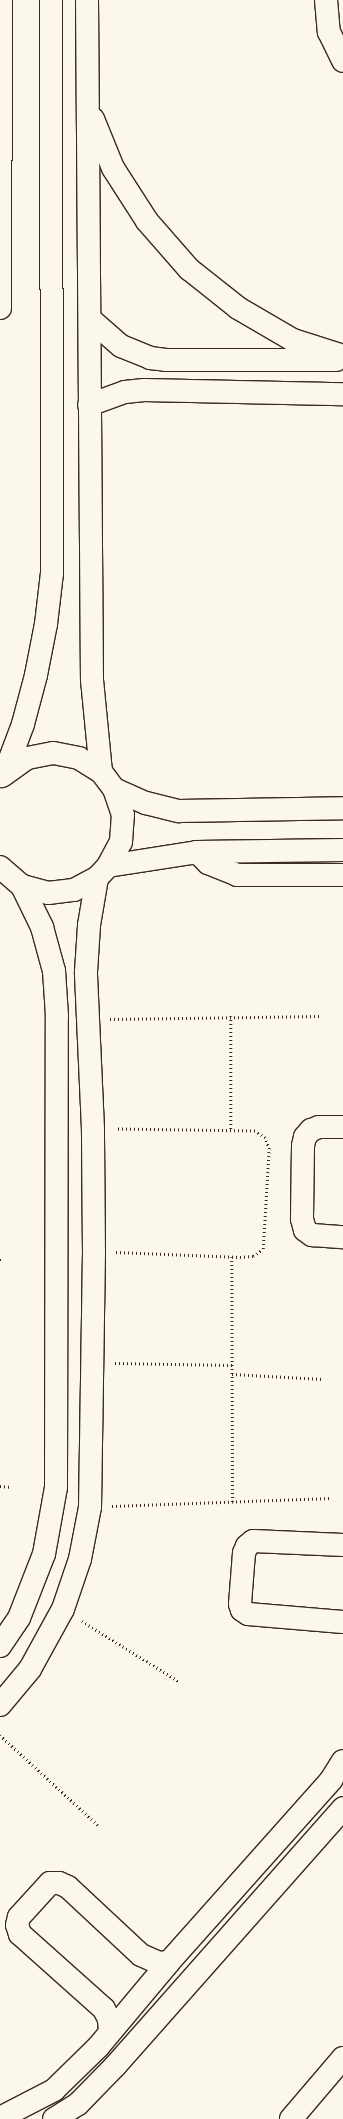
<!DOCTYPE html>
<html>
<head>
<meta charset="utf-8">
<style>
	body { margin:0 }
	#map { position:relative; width:343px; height:2119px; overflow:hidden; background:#fbf7ec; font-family:Mynerve,sans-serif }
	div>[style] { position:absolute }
	.path>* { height:2.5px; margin-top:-1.25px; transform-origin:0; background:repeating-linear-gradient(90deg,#3b2a1e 0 1px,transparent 0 4px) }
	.roads { filter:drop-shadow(1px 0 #3b2a1e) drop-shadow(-1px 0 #3b2a1e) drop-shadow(0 1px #3b2a1e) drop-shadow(0 -1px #3b2a1e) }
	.minor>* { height:22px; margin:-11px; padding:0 11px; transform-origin:11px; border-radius:11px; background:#fbf7ec }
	span { translate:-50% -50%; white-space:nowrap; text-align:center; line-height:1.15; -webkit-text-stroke:4px #fbf7ec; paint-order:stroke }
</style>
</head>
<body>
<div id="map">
	<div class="path">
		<i style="left:231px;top:1016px;width:114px;rotate:90deg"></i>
		<i style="left:110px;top:1019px;width:212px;rotate:-0.8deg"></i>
		<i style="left:116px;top:1252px;width:124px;rotate:2.3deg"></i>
		<i style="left:240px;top:1257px;width:13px;rotate:-4deg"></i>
		<i style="left:253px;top:1256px;width:12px;rotate:-35deg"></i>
		<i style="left:263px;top:1249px;width:100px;rotate:-86.6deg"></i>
		<i style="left:269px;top:1149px;width:12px;rotate:-110deg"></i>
		<i style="left:265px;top:1138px;width:12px;rotate:-145deg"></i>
		<i style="left:255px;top:1131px;width:138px;rotate:-179.2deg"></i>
		<i style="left:232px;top:1257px;width:245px;rotate:89.8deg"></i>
		<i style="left:0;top:1260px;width:1px"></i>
		<i style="left:115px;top:1363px;width:117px;rotate:1deg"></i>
		<i style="left:232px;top:1374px;width:91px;rotate:3.1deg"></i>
		<i style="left:0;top:1486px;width:12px;rotate:5deg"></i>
		<i style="left:112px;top:1506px;width:220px;rotate:-2.1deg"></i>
		<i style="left:82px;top:1621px;width:115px;rotate:31.9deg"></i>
		<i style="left:0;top:1735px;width:133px;rotate:42.6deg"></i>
	</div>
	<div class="roads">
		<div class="minor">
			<i style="left:87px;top:0;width:680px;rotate:89.58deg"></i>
			<i style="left:92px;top:680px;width:92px;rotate:84.4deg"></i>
			<i style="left:326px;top:0;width:32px;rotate:85deg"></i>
			<i style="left:329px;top:32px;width:32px;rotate:64deg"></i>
			<i style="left:93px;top:119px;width:53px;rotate:67.8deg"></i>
			<i style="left:113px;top:168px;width:63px;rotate:57.3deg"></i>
			<i style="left:147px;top:221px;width:64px;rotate:48.8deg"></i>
			<i style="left:189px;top:269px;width:63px;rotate:38.5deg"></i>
			<i style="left:238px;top:308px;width:64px;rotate:30.2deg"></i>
			<i style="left:293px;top:340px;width:52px;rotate:17.7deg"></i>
			<i style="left:0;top:308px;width:308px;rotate:-89.8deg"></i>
			<i style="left:90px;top:319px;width:41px;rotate:41.1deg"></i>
			<i style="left:121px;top:346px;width:31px;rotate:22deg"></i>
			<i style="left:150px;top:358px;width:16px;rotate:7deg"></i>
			<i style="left:166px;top:360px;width:170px"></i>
			<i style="left:89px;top:405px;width:38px;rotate:-20deg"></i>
			<i style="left:125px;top:392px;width:19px;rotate:-6deg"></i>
			<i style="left:144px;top:390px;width:199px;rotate:1.2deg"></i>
			<i style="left:5px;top:772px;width:51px;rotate:-69.4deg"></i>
			<i style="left:23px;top:724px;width:51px;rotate:-75.1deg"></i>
			<i style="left:36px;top:675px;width:52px;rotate:-78.9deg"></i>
			<i style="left:46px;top:624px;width:51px;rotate:-83.3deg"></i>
			<i style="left:52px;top:573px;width:573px;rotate:-90.1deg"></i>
			<i style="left:114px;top:789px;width:35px;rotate:24deg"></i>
			<i style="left:146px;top:803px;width:34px;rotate:14deg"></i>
			<i style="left:179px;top:811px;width:164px;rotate:-1deg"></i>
			<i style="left:197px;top:852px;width:16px;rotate:45deg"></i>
			<i style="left:208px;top:863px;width:31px;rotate:22deg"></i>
			<i style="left:237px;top:875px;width:106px"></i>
			<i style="left:108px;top:866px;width:90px;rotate:-8.9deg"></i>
			<i style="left:197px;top:852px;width:146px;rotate:-0.8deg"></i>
			<i style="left:0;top:867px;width:29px;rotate:41deg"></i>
			<i style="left:22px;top:886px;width:27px;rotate:15deg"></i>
			<i style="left:48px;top:893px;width:26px;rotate:-7deg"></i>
			<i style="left:74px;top:890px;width:26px;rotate:-28deg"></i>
			<i style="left:97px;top:878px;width:16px;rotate:-47deg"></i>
			<i style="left:108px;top:866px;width:27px;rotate:-62deg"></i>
			<i style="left:121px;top:842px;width:27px;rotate:-86deg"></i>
			<i style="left:123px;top:815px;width:28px;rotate:-109deg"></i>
			<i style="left:114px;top:789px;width:21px;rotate:-127deg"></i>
			<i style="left:101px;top:772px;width:26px;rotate:-148deg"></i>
			<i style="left:79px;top:758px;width:26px;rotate:-169deg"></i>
			<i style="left:53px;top:753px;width:26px;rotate:169deg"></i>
			<i style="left:27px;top:758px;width:31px;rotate:144deg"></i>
			<i style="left:343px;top:1127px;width:24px;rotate:180deg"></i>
			<i style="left:319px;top:1127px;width:9px;rotate:159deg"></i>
			<i style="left:311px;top:1130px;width:9px;rotate:131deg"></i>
			<i style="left:305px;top:1137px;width:9px;rotate:103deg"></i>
			<i style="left:303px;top:1146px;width:73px;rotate:90.8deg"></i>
			<i style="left:302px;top:1219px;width:11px;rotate:75deg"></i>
			<i style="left:305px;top:1230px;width:9px;rotate:36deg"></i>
			<i style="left:312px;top:1235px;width:31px;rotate:4deg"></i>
			<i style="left:343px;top:1545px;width:90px;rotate:-177.5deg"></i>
			<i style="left:253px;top:1541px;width:8px;rotate:140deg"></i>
			<i style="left:247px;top:1546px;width:8px;rotate:113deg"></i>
			<i style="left:244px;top:1553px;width:51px;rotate:94.5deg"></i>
			<i style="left:240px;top:1604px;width:6px;rotate:72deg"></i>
			<i style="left:242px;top:1610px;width:7px;rotate:34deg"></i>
			<i style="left:248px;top:1614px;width:95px;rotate:4.8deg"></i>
			<i style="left:0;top:1646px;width:34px;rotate:-56deg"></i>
			<i style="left:19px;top:1618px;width:69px;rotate:-68.7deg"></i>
			<i style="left:44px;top:1554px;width:68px;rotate:-79.8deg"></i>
			<i style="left:56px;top:1487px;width:471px;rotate:-89.9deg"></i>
			<i style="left:57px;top:1016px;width:45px;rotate:-93.8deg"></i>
			<i style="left:54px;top:971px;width:46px;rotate:-105.3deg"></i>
			<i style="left:42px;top:927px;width:46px;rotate:-116deg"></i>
			<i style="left:0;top:1705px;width:47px;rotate:-50.2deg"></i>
			<i style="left:30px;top:1669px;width:68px;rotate:-61.2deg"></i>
			<i style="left:63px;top:1609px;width:53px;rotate:-71.2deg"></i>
			<i style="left:80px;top:1559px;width:53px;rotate:-79.1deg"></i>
			<i style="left:90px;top:1507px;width:255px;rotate:-89.1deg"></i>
			<i style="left:94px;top:1252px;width:123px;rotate:-90.5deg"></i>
			<i style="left:93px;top:1129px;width:157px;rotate:-92.6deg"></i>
			<i style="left:86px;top:972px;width:47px;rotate:-86.3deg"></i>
			<i style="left:89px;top:925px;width:48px;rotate:-80.3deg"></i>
			<i style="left:110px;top:2031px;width:12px;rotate:-95deg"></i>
			<i style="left:109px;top:2019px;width:11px;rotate:-117deg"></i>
			<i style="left:104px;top:2009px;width:113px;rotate:-138.2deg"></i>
			<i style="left:20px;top:1934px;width:9px;rotate:-108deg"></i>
			<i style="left:17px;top:1925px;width:8px;rotate:-76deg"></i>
			<i style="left:19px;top:1917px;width:46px;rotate:-47.6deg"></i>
			<i style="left:50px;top:1883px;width:9px"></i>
			<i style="left:59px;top:1883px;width:10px;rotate:24deg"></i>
			<i style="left:68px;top:1887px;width:100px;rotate:43deg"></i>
			<i style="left:141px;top:1955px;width:20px;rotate:24deg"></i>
			<i style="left:159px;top:1963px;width:10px;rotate:-6deg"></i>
			<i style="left:0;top:2118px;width:61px;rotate:-27.4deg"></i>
			<i style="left:54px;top:2090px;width:62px;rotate:-44.3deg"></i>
			<i style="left:98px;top:2047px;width:111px;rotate:-50.1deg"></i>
			<i style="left:169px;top:1962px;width:244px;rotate:-48.3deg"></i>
			<i style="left:331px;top:1780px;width:22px;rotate:-58deg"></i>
			<i style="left:54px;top:2119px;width:28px;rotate:-32deg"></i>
			<i style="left:78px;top:2104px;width:54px;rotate:-45.7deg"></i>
			<i style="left:116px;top:2065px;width:343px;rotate:-48.5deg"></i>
			<i style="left:291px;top:2119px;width:80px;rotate:-49.6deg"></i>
		</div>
	</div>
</div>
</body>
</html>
